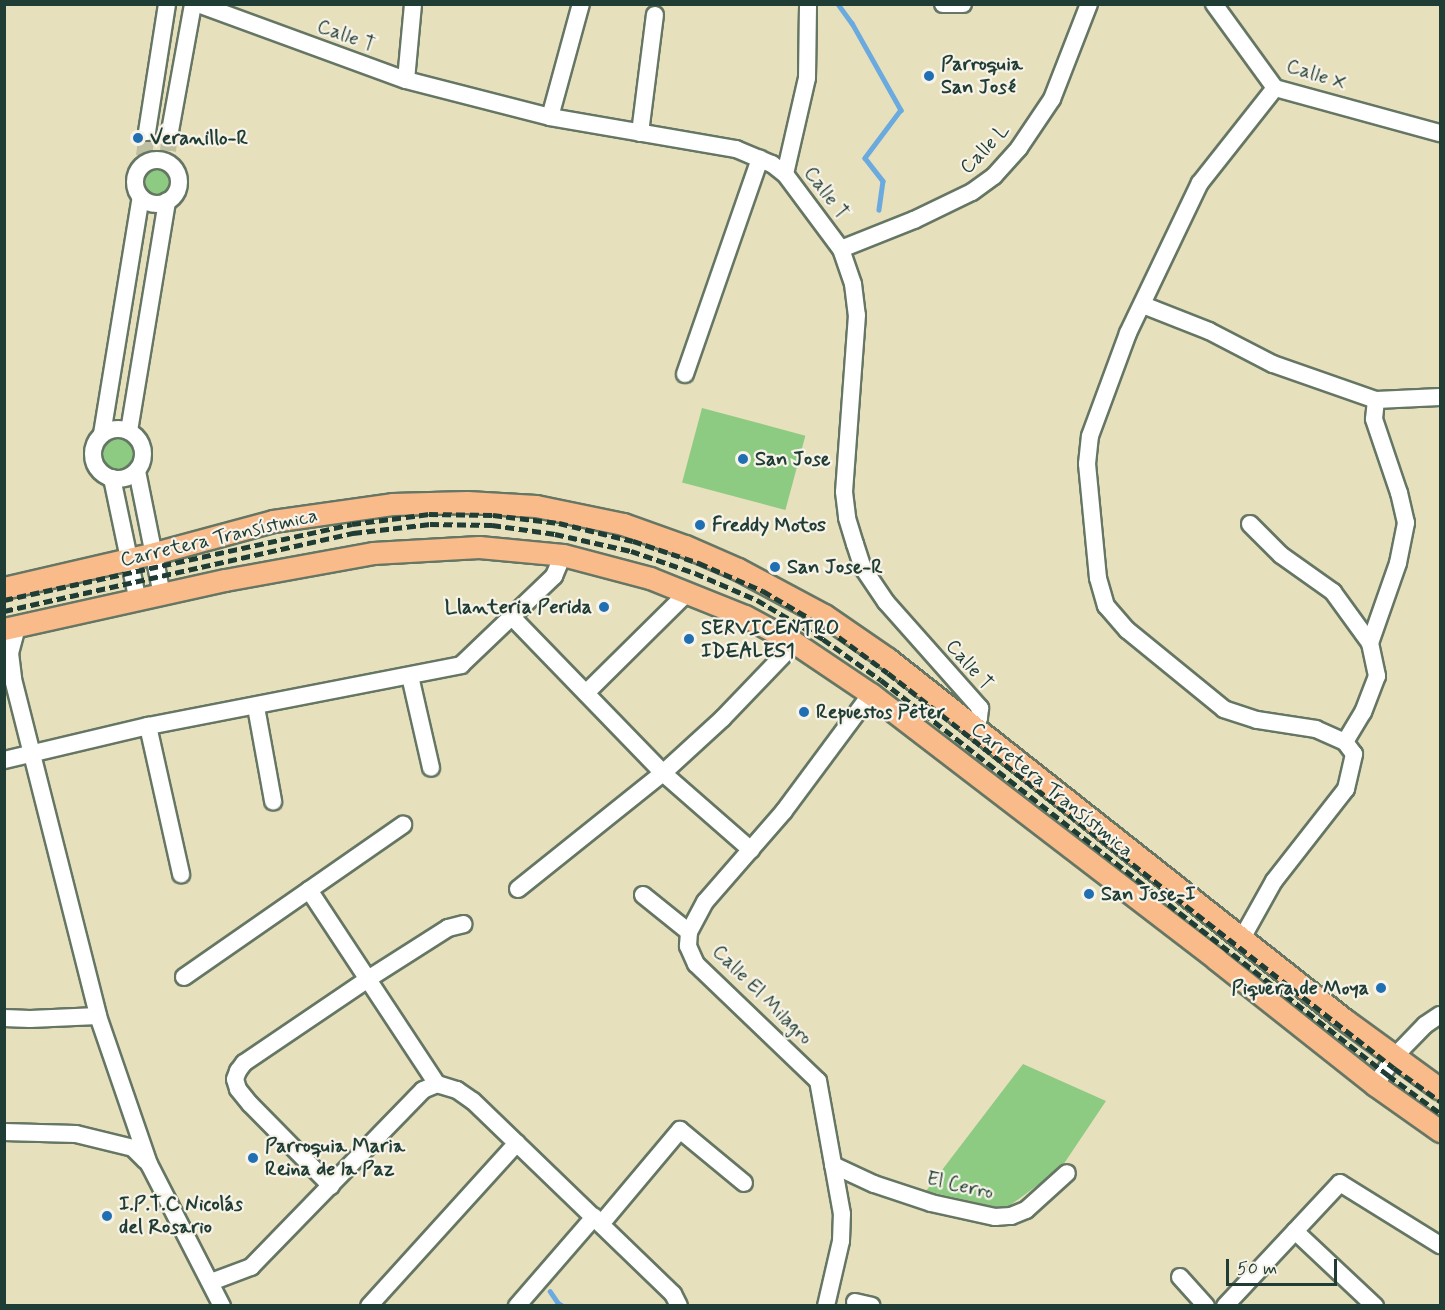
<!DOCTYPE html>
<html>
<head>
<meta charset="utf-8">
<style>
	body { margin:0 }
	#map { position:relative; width:1445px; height:1310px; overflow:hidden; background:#e7e0bc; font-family:Mynerve,sans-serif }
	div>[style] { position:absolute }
	.green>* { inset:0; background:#8dcb82; transform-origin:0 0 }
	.round { border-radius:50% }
	.stream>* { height:4.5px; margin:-2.25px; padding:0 2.25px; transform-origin:2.25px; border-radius:2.25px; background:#6baade }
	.minor-tunnel>* { height:16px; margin-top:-8px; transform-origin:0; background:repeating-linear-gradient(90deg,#bfbfa1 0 16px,transparent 0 24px) }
	.roads { filter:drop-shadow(2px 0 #657664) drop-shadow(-2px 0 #657664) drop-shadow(0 2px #657664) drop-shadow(0 -2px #657664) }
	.minor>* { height:16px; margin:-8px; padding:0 8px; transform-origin:8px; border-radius:8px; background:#fff }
	.minor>.ring { margin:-8px; padding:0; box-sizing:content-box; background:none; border:16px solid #fff; border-radius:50% }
	.major>* { height:21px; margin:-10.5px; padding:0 10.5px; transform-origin:10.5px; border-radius:10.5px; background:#fabb8b }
	.rail>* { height:4.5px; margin-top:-2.25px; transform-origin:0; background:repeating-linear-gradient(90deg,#1f3d34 0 9px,transparent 0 13.5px) }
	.dots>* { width:16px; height:16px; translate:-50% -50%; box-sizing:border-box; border:3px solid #f7f3e8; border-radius:50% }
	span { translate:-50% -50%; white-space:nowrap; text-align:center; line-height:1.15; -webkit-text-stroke:4.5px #f7f3e8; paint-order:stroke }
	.street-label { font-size:20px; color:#1f3d34 }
	.poi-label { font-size:20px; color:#1f3d34; font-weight:700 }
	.left { translate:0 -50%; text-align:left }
	.right { translate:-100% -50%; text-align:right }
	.frame { position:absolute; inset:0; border:6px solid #1f3d34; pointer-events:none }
	.scale { position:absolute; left:1226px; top:1259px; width:111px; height:27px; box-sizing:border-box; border:3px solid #1f3d34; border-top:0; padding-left:8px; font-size:18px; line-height:21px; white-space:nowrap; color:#1f3d34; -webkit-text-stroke:4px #f7f3e8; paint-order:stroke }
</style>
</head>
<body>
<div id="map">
	<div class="green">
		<i class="round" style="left:140px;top:165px;width:34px;height:34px"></i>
		<i style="left:702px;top:408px;width:107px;height:77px;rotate:15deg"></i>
		<i class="round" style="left:103px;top:438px;width:34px;height:34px"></i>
		<i style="clip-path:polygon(1023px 1064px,1106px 1101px,1061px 1168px,1005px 1209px,926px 1191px)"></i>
	</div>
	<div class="stream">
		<i style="left:838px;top:4px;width:24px;rotate:54deg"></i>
		<i style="left:852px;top:23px;width:100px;rotate:60.6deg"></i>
		<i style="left:901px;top:110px;width:60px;rotate:126.9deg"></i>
		<i style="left:865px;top:158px;width:29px;rotate:52deg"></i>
		<i style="left:883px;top:181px;width:29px;rotate:98deg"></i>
		<i style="left:550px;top:1291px;width:14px;rotate:56deg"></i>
		<i style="left:558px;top:1303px;width:6px;rotate:31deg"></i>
	</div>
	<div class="minor-tunnel">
		<i style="left:168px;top:151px;width:20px;rotate:-84deg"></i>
		<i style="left:144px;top:156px;width:24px;rotate:-83deg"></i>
	</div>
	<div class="roads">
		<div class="minor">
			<i style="left:198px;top:4px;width:221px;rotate:20.1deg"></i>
			<i style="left:406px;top:80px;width:149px;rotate:14.4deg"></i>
			<i style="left:550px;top:117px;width:189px;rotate:9.8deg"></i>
			<i style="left:736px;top:149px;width:39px;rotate:23deg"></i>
			<i style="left:772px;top:164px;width:16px;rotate:38deg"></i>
			<i style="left:785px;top:174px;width:94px;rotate:53.3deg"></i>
			<i style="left:841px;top:249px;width:37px;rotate:71deg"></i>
			<i style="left:853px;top:284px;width:31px;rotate:83deg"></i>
			<i style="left:857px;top:315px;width:177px;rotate:94.2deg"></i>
			<i style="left:844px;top:492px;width:26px;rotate:83deg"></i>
			<i style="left:847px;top:518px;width:27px;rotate:73deg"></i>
			<i style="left:855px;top:544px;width:25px;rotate:72deg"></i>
			<i style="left:863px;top:568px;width:41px;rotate:55.9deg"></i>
			<i style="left:886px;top:602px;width:142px;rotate:48.4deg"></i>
			<i style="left:980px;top:708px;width:10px;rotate:96deg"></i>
			<i style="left:979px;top:718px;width:11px;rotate:112deg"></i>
			<i style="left:943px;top:4px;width:20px"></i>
			<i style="left:1214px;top:4px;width:104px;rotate:54deg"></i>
			<i style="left:1275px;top:88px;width:171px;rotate:15.3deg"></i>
			<i style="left:406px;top:80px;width:76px;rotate:-84.7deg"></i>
			<i style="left:550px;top:117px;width:117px;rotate:-74.7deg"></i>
			<i style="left:170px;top:131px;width:129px;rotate:-79.7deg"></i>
			<i style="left:147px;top:132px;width:130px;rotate:-81.1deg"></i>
			<i style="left:640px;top:133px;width:119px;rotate:-82.8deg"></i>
			<i class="ring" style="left:135px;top:160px;width:28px;height:28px"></i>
			<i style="left:785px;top:174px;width:98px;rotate:-77.1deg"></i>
			<i style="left:807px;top:78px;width:74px;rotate:-89.2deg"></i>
			<i style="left:841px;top:249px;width:79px;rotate:-21.7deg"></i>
			<i style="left:914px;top:220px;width:64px;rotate:-25.8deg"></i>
			<i style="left:972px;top:192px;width:27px;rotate:-36deg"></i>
			<i style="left:994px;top:176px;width:38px;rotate:-48deg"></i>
			<i style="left:1019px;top:148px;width:59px;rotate:-56deg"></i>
			<i style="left:1052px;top:99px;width:102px;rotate:-68.7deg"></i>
			<i style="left:1143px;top:305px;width:71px;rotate:21.5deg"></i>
			<i style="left:1209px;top:331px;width:72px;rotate:27.3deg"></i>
			<i style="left:1273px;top:364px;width:109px;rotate:19.3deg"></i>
			<i style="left:1376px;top:400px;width:64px;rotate:-2.7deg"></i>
			<i style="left:685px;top:374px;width:228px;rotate:-70.8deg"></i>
			<i class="ring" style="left:93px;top:429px;width:34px;height:34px"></i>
			<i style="left:129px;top:431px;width:233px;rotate:-80.6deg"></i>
			<i style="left:102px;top:434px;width:240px;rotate:-80.7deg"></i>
			<i style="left:137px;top:471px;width:126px;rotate:78.6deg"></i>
			<i style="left:112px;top:478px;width:126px;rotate:78.1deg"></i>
			<i style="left:1250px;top:524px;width:44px;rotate:45deg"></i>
			<i style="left:1281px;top:555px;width:64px;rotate:35.4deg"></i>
			<i style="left:1333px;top:592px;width:63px;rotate:54deg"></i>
			<i style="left:1370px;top:643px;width:34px;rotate:78deg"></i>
			<i style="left:1377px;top:676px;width:39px;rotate:111deg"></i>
			<i style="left:1363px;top:712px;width:35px;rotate:121deg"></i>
			<i style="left:512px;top:617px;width:217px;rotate:45.9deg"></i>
			<i style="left:663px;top:773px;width:117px;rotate:41.2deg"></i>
			<i style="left:17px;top:627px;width:27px;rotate:105deg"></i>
			<i style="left:10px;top:653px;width:26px;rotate:83deg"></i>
			<i style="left:13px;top:679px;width:348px;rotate:75.8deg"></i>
			<i style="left:98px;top:1016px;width:157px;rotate:71deg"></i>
			<i style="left:149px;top:1164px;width:160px;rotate:62.8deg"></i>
			<i style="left:1370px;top:643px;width:85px;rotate:-70.7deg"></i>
			<i style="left:1398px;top:563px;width:41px;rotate:-78.7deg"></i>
			<i style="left:1406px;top:523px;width:31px;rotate:-103deg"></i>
			<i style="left:1399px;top:493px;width:78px;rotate:-108.7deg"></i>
			<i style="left:1374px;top:419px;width:19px;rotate:-84deg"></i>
			<i style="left:410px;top:676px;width:94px;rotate:77.1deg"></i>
			<i style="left:586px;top:693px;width:142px;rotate:-44.7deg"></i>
			<i style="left:256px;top:707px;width:96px;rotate:79.7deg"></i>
			<i style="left:148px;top:726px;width:152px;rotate:77.4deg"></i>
			<i style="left:4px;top:760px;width:148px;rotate:-13.3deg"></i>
			<i style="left:148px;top:726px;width:319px;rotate:-11deg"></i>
			<i style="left:461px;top:665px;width:129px;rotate:-43.7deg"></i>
			<i style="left:554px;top:576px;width:23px;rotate:-67deg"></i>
			<i style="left:518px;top:889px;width:186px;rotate:-38.7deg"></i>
			<i style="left:663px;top:773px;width:81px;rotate:-42.5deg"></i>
			<i style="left:723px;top:718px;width:104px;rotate:-46.2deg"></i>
			<i style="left:309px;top:890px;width:232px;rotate:56.6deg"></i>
			<i style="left:437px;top:1084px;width:21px;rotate:17deg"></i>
			<i style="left:457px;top:1090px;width:19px;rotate:35deg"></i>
			<i style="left:473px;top:1101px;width:278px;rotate:44deg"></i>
			<i style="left:673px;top:1294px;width:13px;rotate:63deg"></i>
			<i style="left:643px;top:895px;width:59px;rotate:38.8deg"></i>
			<i style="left:1241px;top:940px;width:68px;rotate:-60.8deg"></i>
			<i style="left:1274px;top:881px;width:117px;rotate:-52deg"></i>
			<i style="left:1346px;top:789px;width:36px;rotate:-77deg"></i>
			<i style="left:1354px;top:754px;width:15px;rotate:-127deg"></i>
			<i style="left:1345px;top:742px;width:32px;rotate:-156deg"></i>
			<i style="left:1316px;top:729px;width:60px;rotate:-171.3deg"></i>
			<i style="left:1257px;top:720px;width:35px;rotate:-162deg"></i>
			<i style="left:1224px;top:709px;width:125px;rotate:-140.8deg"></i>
			<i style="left:1127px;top:630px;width:32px;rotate:-131deg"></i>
			<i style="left:1106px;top:606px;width:29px;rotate:-106deg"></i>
			<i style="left:1098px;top:578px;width:115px;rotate:-95.5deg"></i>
			<i style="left:1087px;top:464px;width:28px;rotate:-84deg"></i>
			<i style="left:1090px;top:436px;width:110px;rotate:-69.7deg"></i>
			<i style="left:1128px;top:333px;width:166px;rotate:-64.4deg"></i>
			<i style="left:1200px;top:183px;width:121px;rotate:-51.7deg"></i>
			<i style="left:184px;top:977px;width:267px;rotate:-34.8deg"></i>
			<i style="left:4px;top:1018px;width:26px;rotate:2deg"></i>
			<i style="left:30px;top:1019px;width:68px;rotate:-2.5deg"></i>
			<i style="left:1375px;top:1085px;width:35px;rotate:-55deg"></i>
			<i style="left:1395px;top:1056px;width:43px;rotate:-45.9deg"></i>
			<i style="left:1425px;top:1025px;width:18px;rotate:-34deg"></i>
			<i style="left:4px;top:1132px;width:72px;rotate:1.6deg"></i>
			<i style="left:76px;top:1134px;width:59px;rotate:13.8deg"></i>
			<i style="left:133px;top:1148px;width:18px;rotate:45deg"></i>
			<i style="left:833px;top:1165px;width:45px;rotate:24.9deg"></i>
			<i style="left:874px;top:1184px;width:60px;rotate:18.4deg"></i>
			<i style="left:931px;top:1203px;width:66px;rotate:12.3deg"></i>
			<i style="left:995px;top:1217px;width:16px;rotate:-4deg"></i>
			<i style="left:1011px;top:1216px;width:16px;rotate:-22deg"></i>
			<i style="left:1026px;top:1210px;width:55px;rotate:-42.1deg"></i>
			<i style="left:331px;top:1186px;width:115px;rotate:-134.6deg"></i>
			<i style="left:250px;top:1104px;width:19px;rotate:-129deg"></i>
			<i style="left:238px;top:1089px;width:10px;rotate:-107deg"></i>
			<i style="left:235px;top:1079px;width:9px;rotate:-69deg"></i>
			<i style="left:238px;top:1071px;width:10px;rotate:-53deg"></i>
			<i style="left:244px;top:1063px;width:150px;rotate:-34.1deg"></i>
			<i style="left:368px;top:979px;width:95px;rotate:-32.5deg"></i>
			<i style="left:448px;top:928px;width:16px;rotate:-14deg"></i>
			<i style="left:601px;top:1224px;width:123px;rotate:-50deg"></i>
			<i style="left:680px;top:1130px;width:83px;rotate:39.6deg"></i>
			<i style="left:1295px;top:1231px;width:110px;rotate:43.2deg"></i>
			<i style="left:1180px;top:1277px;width:39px;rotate:48deg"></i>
			<i style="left:211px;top:1282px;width:43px;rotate:-20.6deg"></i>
			<i style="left:251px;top:1267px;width:247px;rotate:-45.8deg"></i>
			<i style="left:423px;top:1090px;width:15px;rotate:-23deg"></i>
			<i style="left:855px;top:1302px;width:17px;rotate:13deg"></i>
			<i style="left:369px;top:1306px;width:220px;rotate:-47.8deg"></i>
			<i style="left:517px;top:1306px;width:118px;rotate:-49.1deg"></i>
			<i style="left:826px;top:1306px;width:67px;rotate:-77deg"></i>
			<i style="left:841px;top:1241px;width:27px;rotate:-88deg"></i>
			<i style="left:842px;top:1214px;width:135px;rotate:-100.2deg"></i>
			<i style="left:818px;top:1081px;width:169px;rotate:-136.2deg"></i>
			<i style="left:696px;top:964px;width:20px;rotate:-114deg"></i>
			<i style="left:688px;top:946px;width:14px;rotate:-86deg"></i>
			<i style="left:689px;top:932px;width:34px;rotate:-62deg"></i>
			<i style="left:705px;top:902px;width:121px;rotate:-49deg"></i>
			<i style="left:784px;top:811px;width:146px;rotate:-53.4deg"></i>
			<i style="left:1225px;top:1306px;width:168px;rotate:-46.9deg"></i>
			<i style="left:1340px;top:1183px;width:118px;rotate:31.8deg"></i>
		</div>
		<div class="major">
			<i style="left:4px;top:588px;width:155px;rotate:-13.1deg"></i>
			<i style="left:155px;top:553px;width:122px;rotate:-15.2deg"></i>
			<i style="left:273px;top:521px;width:120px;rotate:-8.1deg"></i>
			<i style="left:392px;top:504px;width:75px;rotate:-1.5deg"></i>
			<i style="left:467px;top:502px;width:69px;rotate:3.3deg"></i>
			<i style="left:536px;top:506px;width:89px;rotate:11.7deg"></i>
			<i style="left:623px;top:524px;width:66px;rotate:19.5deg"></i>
			<i style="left:685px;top:546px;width:58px;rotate:23.5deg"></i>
			<i style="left:738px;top:569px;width:98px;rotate:28.1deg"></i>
			<i style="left:824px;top:615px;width:78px;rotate:34.5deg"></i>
			<i style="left:888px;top:659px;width:582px;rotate:38.31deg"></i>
			<i style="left:1345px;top:1020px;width:117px;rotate:36deg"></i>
			<i style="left:4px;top:629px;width:226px;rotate:-12.5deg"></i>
			<i style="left:225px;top:580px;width:150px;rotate:-10.3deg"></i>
			<i style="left:373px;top:553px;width:106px;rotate:-3.2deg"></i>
			<i style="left:479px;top:547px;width:84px;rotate:5.4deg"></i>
			<i style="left:563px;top:555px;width:90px;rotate:14.8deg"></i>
			<i style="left:650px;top:578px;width:102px;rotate:21.8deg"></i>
			<i style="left:745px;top:616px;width:57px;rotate:28.4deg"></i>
			<i style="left:795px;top:643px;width:92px;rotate:33.9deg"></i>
			<i style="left:871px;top:694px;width:435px;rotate:37.5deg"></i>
			<i style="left:1216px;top:959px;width:203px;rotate:38.4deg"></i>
			<i style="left:1375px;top:1085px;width:80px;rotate:35.3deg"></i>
		</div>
	</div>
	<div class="rail">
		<i style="left:4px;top:600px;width:356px;rotate:-12.3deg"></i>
		<i style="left:352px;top:524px;width:78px;rotate:-7.4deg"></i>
		<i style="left:429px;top:514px;width:64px;rotate:0.9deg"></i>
		<i style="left:493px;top:515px;width:66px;rotate:6.9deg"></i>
		<i style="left:559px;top:523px;width:76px;rotate:13.7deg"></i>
		<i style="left:633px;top:541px;width:70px;rotate:18.4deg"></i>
		<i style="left:699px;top:563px;width:70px;rotate:23.6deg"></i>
		<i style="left:763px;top:591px;width:75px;rotate:30.3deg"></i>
		<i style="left:828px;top:629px;width:74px;rotate:36.3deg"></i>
		<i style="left:888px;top:673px;width:642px;rotate:37.98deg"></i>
		<i style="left:1394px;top:1068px;width:57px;rotate:35.7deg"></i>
		<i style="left:4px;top:611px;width:358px;rotate:-12.6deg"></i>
		<i style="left:353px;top:533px;width:78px;rotate:-6.7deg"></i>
		<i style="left:430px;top:524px;width:62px;rotate:0.9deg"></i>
		<i style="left:492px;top:525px;width:64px;rotate:8.1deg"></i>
		<i style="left:555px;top:534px;width:78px;rotate:12.6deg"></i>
		<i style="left:631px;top:551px;width:68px;rotate:19deg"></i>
		<i style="left:695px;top:573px;width:68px;rotate:23.5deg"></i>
		<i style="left:757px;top:600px;width:77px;rotate:30.6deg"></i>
		<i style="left:823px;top:639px;width:71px;rotate:35.3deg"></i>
		<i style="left:881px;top:680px;width:643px;rotate:37.92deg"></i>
		<i style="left:1388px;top:1075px;width:64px;rotate:36.2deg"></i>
	</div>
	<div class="dots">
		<i style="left:929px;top:76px;background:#1f6fb2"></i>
		<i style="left:138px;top:138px;background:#1f6fb2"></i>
		<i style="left:743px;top:459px;background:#1f6fb2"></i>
		<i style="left:700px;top:525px;background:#1f6fb2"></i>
		<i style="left:775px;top:567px;background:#1f6fb2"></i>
		<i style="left:604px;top:607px;background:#1f6fb2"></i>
		<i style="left:689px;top:639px;background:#1f6fb2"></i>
		<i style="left:804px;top:712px;background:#1f6fb2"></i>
		<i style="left:1089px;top:894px;background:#1f6fb2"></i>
		<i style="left:1381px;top:988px;background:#1f6fb2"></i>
		<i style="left:253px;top:1158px;background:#1f6fb2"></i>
		<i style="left:107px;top:1216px;background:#1f6fb2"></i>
	</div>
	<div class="street-label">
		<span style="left:346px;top:36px;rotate:20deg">Calle T</span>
		<span style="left:1316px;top:75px;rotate:18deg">Calle X</span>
		<span style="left:985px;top:149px;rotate:-46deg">Calle L</span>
		<span style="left:826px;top:193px;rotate:53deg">Calle T</span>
		<span style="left:219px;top:538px;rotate:-13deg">Carretera Transístmica</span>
		<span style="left:969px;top:665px;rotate:49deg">Calle T</span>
		<span style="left:1052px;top:790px;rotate:39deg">Carretera Transístmica</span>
		<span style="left:762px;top:995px;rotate:45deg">Calle El Milagro</span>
		<span style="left:960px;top:1186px;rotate:13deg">El Cerro</span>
	</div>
	<div class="poi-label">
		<span class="left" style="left:941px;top:76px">Parroquia<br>San José</span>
		<span class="left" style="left:150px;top:138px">Veranillo-R</span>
		<span class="left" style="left:755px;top:459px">San Jose</span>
		<span class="left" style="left:712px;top:525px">Freddy Motos</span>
		<span class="left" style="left:787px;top:567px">San Jose-R</span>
		<span class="right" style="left:592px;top:607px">Llanteria Perida</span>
		<span class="left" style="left:701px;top:640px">SERVICENTRO<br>IDEALES1</span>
		<span class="left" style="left:816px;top:712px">Repuestos Peter</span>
		<span class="left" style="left:1101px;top:894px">San Jose-I</span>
		<span class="right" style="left:1369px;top:988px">Piquera de Moya</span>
		<span class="left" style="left:265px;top:1158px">Parroquia Maria<br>Reina de la Paz</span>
		<span class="left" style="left:119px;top:1216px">I.P.T.C Nicolás<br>del Rosario</span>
	</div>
	<div class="frame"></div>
	<div class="scale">50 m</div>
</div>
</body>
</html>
